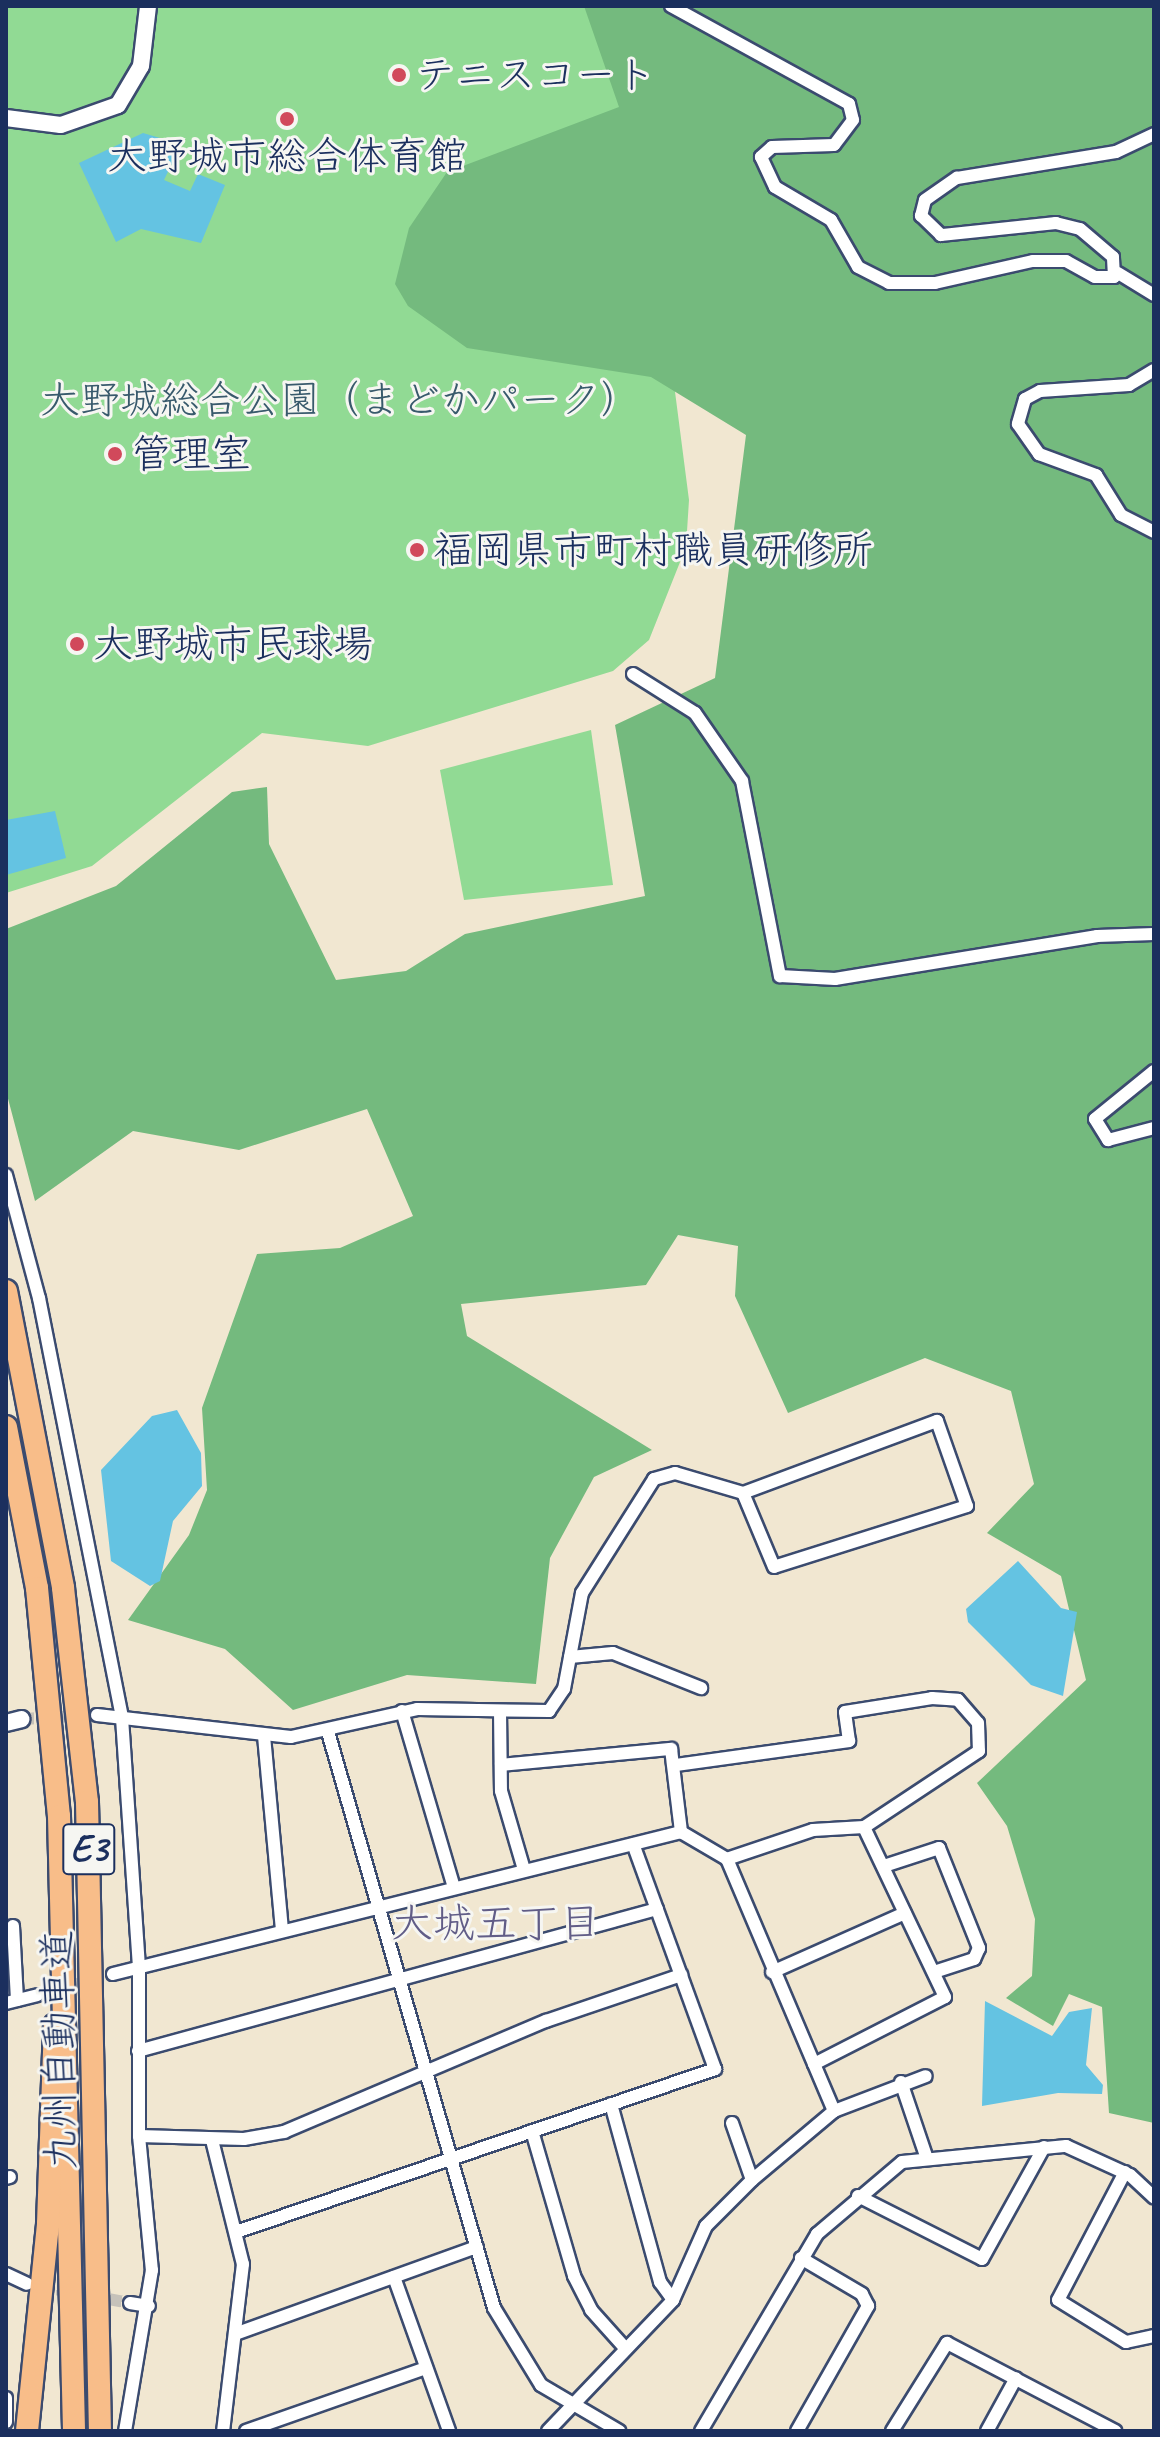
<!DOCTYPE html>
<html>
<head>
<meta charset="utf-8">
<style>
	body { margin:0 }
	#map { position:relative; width:1160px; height:2437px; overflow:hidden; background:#f1e7d1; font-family:Caveat,"Klee One",sans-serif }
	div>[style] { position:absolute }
	.green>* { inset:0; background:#91da94 }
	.forest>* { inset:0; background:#74ba7e }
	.water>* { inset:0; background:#64c3e2 }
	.minor-tunnel>* { height:12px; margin-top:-6px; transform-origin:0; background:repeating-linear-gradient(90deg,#c6c2ba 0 12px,transparent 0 18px) }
	.roads { filter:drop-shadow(2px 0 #3b4b6f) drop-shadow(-2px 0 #3b4b6f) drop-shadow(0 2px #3b4b6f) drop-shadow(0 -2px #3b4b6f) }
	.minor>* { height:12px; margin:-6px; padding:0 6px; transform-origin:6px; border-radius:6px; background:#fff }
	.tertiary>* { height:16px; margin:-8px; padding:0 8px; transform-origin:8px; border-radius:8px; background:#fff }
	.motorway>* { height:22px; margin:-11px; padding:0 11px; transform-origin:11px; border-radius:11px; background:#f8bd89 }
	.dots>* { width:22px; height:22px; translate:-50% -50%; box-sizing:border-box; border:4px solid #f6f6f2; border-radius:50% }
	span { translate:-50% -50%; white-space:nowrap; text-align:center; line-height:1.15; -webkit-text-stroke:6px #f6f6f2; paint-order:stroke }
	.shield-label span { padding:2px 6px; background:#f6f6f2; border:2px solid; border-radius:6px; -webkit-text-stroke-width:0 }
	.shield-label { font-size:38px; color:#1b2f5e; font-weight:700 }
	.poi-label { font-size:40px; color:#1b2f5e }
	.left { translate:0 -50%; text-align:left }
	.park-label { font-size:40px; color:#385a6c }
	.street-label { font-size:40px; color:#1b2f5e }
	.neighbourhood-label { font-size:42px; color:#615d87 }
	.frame { position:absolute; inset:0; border:8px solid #1b2f5e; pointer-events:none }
</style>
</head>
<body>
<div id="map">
	<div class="green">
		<i style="clip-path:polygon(6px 6px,613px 6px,632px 59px,689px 500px,686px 547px,649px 640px,613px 671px,368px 746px,262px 733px,92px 866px,6px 893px)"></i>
		<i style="clip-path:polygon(591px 730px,613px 885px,464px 900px,440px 770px)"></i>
	</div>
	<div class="forest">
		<i style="clip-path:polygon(584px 6px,1154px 6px,1154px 2123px,1109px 2113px,1102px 2007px,1069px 1994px,1053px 2026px,1006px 1998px,1032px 1976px,1035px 1919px,1007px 1826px,977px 1783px,1086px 1680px,1061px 1576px,987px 1533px,1034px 1484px,1011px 1391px,925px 1358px,788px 1413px,735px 1296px,738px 1246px,678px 1235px,646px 1285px,461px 1304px,467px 1336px,652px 1450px,594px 1477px,550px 1558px,536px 1684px,407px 1675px,293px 1710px,225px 1649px,128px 1620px,189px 1535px,207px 1490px,202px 1408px,257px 1254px,340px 1248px,413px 1216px,367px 1109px,239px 1150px,133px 1131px,35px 1201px,6px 1091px,6px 929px,116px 886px,232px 792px,267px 787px,269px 844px,336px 980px,406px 971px,465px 934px,645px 896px,615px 725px,715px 678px,746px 435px,651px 377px,467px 348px,408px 306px,395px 284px,409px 228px,447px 172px,619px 107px)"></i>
	</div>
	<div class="water">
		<i style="clip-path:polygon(143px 133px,167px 140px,177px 153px,164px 180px,190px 191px,198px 174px,225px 185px,201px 243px,141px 229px,116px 242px,79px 163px)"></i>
		<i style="clip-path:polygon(55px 811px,66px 858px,6px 875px,6px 820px)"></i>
		<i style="clip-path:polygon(177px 1410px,201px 1453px,202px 1486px,173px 1521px,160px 1581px,150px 1586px,111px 1561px,101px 1470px,152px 1416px)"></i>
		<i style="clip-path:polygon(1018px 1561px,1061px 1608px,1077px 1612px,1063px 1696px,1031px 1685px,968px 1622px,966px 1609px)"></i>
		<i style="clip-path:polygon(985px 2001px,1052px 2036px,1069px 2012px,1092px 2008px,1086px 2065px,1103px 2085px,1102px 2094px,1058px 2093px,982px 2106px)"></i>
	</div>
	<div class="minor-tunnel">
		<i style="left:22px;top:1719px;width:75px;rotate:-3.1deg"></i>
		<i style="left:37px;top:1995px;width:79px;rotate:-15.4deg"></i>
		<i style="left:39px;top:2286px;width:93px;rotate:10.6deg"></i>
	</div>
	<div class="roads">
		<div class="minor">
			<i style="left:671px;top:6px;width:203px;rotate:28.8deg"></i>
			<i style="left:849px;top:104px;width:16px;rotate:76deg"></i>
			<i style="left:853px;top:120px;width:31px;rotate:127deg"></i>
			<i style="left:834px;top:145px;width:62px;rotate:178.2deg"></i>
			<i style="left:772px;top:147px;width:15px;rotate:138deg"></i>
			<i style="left:761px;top:157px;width:33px;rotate:65deg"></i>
			<i style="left:775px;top:187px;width:65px;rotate:30.5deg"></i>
			<i style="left:831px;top:220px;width:54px;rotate:60.1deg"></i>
			<i style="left:858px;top:267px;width:35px;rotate:27deg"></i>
			<i style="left:889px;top:283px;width:46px"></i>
			<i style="left:935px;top:283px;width:100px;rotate:-12.7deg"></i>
			<i style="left:1033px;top:261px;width:33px"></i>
			<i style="left:1066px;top:261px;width:33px;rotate:29deg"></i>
			<i style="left:1095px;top:277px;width:19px"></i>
			<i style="left:1114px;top:277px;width:20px;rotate:-93deg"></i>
			<i style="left:1113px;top:257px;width:43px;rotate:-139.7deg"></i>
			<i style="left:1080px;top:229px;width:25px;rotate:-166deg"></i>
			<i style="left:1056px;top:223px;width:116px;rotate:174deg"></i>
			<i style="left:941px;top:235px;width:28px;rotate:-136deg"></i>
			<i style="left:921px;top:216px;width:16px;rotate:-76deg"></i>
			<i style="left:925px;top:200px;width:39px;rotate:-35deg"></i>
			<i style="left:957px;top:178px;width:161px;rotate:-9.3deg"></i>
			<i style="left:1116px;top:152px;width:42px;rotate:-25.3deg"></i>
			<i style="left:1118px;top:273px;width:42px;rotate:31.4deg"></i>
			<i style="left:1154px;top:370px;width:29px;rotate:149deg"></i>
			<i style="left:1129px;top:385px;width:89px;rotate:176.1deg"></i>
			<i style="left:1040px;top:391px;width:17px;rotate:152deg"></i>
			<i style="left:1025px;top:399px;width:26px;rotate:106deg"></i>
			<i style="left:1018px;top:424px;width:37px;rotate:55deg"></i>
			<i style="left:1039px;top:454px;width:61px;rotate:20.2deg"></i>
			<i style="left:1096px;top:475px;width:47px;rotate:58deg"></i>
			<i style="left:1121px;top:515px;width:37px;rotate:27deg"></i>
			<i style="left:633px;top:674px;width:73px;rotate:32.2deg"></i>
			<i style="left:695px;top:713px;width:83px;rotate:55.3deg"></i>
			<i style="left:742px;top:781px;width:199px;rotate:79deg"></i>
			<i style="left:780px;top:976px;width:55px;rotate:3.1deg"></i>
			<i style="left:835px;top:979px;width:266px;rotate:-9.3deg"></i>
			<i style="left:1097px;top:936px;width:57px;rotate:-2deg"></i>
			<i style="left:1154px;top:1071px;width:76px;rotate:140.9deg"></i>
			<i style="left:1095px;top:1119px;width:25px;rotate:58deg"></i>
			<i style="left:1108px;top:1140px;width:48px;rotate:-14.6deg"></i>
			<i style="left:6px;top:1175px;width:127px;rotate:75deg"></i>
			<i style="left:39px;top:1298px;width:428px;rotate:78.8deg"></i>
			<i style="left:122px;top:1718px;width:250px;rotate:86.1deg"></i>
			<i style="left:139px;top:1967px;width:169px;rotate:90deg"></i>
			<i style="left:139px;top:2136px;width:135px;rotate:84.5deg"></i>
			<i style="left:152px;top:2270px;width:163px;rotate:99.5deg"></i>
			<i style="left:570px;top:1657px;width:43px;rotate:-5.3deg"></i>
			<i style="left:613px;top:1653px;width:95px;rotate:21.7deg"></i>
			<i style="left:402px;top:1711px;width:180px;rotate:73.6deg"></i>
			<i style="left:500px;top:1711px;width:80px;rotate:89.3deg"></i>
			<i style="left:501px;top:1791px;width:78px;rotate:73.7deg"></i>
			<i style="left:97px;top:1715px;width:195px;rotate:6.5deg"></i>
			<i style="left:291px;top:1737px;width:129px;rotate:-12.5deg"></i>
			<i style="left:417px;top:1709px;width:132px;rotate:0.9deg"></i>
			<i style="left:549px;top:1711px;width:27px;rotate:-56deg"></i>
			<i style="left:564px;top:1689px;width:98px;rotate:-79.4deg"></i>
			<i style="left:582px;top:1593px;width:135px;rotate:-57.7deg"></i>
			<i style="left:654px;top:1479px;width:22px;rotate:-16deg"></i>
			<i style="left:675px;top:1473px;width:71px;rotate:16.4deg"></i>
			<i style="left:743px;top:1493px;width:207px;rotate:-20.4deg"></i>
			<i style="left:937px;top:1421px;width:90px;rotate:70.6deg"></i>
			<i style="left:967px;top:1506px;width:202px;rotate:162.5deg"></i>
			<i style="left:774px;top:1567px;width:80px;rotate:-112.7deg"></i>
			<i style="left:328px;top:1732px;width:599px;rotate:73.92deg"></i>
			<i style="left:494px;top:2308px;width:90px;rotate:58.6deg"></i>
			<i style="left:541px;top:2385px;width:91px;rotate:30.5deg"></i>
			<i style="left:264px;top:1736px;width:194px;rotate:84.7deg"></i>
			<i style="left:501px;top:1765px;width:171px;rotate:-5.4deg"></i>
			<i style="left:671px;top:1749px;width:84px;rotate:83.1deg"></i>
			<i style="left:676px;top:1765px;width:175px;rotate:-7.9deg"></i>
			<i style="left:849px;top:1741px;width:29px;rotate:-98deg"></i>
			<i style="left:845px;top:1712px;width:88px;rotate:-9.1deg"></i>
			<i style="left:932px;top:1698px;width:26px;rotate:4deg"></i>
			<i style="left:958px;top:1700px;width:30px;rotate:49deg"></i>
			<i style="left:978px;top:1723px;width:28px;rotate:88deg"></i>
			<i style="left:979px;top:1751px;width:138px;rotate:146.5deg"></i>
			<i style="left:864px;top:1827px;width:51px;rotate:176.6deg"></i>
			<i style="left:813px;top:1830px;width:91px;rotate:161.4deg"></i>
			<i style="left:884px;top:1866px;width:58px;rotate:-18.1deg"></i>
			<i style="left:939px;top:1848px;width:108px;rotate:68.2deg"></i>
			<i style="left:979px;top:1948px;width:12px;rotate:114deg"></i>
			<i style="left:974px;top:1959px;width:42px;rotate:162deg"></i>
			<i style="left:13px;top:1926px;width:74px;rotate:86.9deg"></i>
			<i style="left:772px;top:1972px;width:145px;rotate:-23.9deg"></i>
			<i style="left:113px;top:1974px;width:585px;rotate:-14.04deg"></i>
			<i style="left:681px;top:1832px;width:53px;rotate:30.4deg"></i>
			<i style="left:727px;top:1859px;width:274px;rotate:67deg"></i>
			<i style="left:6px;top:2003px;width:32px;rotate:-14deg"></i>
			<i style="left:138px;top:2051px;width:538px;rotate:-15.3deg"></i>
			<i style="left:814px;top:2064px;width:147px;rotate:-27.1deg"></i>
			<i style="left:945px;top:1997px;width:188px;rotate:-115.5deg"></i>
			<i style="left:901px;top:2082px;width:78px;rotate:71.3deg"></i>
			<i style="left:611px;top:2104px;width:185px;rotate:74.6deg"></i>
			<i style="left:660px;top:2282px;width:22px;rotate:54deg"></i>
			<i style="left:732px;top:2123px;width:60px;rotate:70.7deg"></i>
			<i style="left:532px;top:2131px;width:151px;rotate:73.8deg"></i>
			<i style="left:574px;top:2276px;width:38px;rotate:63deg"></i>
			<i style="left:591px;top:2310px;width:52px;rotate:48.1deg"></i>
			<i style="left:139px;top:2136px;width:105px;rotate:1.6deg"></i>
			<i style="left:244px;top:2139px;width:41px;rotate:-9.9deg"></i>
			<i style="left:284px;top:2132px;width:285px;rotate:-23deg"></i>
			<i style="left:546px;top:2021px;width:143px;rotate:-18.8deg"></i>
			<i style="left:212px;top:2140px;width:128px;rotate:76deg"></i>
			<i style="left:243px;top:2264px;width:168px;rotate:96.8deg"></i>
			<i style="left:1125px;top:2172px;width:144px;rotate:117.6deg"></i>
			<i style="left:1058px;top:2300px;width:80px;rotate:31.7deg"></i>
			<i style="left:1126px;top:2342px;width:29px;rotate:-12deg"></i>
			<i style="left:6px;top:2178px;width:4px;rotate:-14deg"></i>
			<i style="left:858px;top:2196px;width:139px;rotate:26.9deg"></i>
			<i style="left:982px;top:2259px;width:128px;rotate:-61deg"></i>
			<i style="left:236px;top:2232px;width:506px;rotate:-18.79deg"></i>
			<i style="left:715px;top:2069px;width:239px;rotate:-110deg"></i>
			<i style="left:6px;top:2274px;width:23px;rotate:25deg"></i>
			<i style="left:394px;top:2277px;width:164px;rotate:70.3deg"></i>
			<i style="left:130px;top:2303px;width:19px;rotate:9deg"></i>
			<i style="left:235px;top:2334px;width:257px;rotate:-19.8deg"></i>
			<i style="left:6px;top:2398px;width:24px;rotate:90deg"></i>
			<i style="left:246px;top:2431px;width:191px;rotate:-19.3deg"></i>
			<i style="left:548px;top:2431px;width:181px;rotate:-46.3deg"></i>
			<i style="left:673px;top:2300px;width:81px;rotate:-66deg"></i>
			<i style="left:706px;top:2226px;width:65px;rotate:-45deg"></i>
			<i style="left:752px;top:2180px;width:107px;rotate:-40.1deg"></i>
			<i style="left:834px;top:2111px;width:98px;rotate:-20.8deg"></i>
			<i style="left:701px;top:2431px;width:229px;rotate:-59.5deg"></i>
			<i style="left:817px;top:2234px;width:111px;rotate:-40.3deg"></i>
			<i style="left:902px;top:2162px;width:165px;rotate:-5.6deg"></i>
			<i style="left:1066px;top:2146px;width:70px;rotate:24.4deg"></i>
			<i style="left:1130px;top:2175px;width:33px;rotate:43deg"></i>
			<i style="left:797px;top:2431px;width:144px;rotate:-60.4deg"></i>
			<i style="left:868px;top:2306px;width:13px;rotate:-117deg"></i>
			<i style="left:862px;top:2294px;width:71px;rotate:-149.5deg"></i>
			<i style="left:892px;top:2431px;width:104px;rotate:-58deg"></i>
			<i style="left:947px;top:2343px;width:190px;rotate:27.6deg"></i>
			<i style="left:987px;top:2431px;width:60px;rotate:-61.3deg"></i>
		</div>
		<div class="tertiary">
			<i style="left:6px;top:118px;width:55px;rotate:7.3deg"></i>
			<i style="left:61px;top:125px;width:60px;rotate:-19.3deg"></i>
			<i style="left:118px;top:105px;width:45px;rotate:-59.5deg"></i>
			<i style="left:141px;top:66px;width:60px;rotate:-83.3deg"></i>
			<i style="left:6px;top:1723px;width:16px;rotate:-14deg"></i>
		</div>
		<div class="motorway">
			<i style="left:6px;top:1291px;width:302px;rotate:79.1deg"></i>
			<i style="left:63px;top:1588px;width:215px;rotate:83.6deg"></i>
			<i style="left:87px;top:1802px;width:629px;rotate:88.82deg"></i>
			<i style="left:6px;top:1427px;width:164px;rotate:79.1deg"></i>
			<i style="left:37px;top:1588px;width:229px;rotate:84.5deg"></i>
			<i style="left:59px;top:1816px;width:615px;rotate:88.6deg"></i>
			<i style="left:27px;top:2431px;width:208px;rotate:-84.2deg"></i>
			<i style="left:48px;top:2224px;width:199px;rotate:-88deg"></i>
		</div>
	</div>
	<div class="dots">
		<i style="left:399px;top:75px;background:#d1495b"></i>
		<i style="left:287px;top:119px;background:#d1495b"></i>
		<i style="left:115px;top:454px;background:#d1495b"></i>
		<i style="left:417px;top:550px;background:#d1495b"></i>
		<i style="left:77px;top:644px;background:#d1495b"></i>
	</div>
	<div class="shield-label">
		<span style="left:89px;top:1849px">E3</span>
	</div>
	<div class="poi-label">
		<span class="left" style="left:415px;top:75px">テニスコート</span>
		<span style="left:287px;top:156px">大野城市総合体育館</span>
		<span class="left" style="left:131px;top:454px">管理室</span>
		<span class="left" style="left:433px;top:550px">福岡県市町村職員研修所</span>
		<span class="left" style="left:93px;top:644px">大野城市民球場</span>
	</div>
	<div class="park-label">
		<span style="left:340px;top:400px">大野城総合公園（まどかパーク）</span>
	</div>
	<div class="street-label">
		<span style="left:59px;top:2050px;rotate:-91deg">九州自動車道</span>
	</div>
	<div class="neighbourhood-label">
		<span style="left:496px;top:1924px">大城五丁目</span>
	</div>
	<div class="frame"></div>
</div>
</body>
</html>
